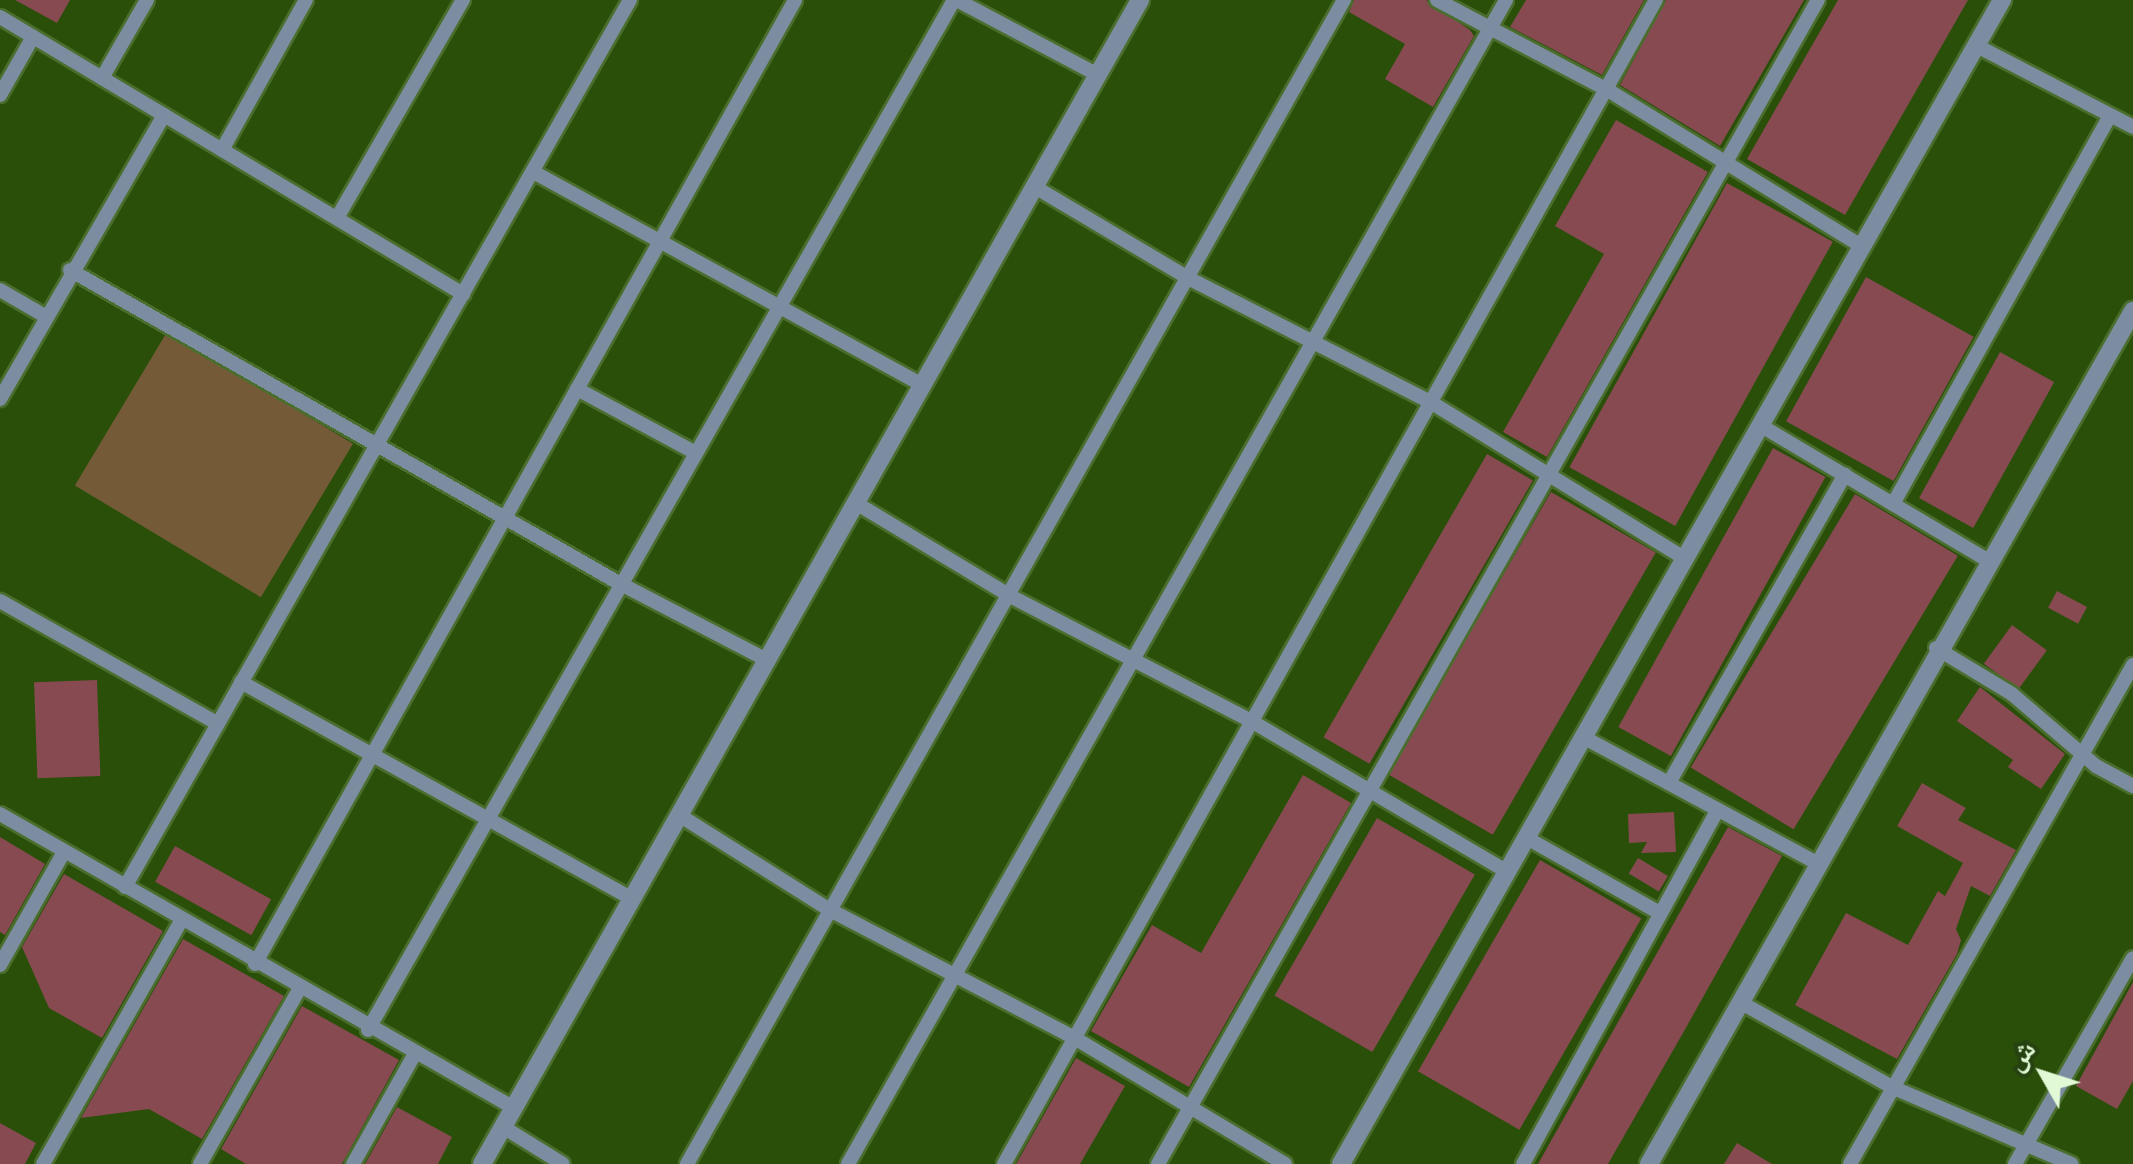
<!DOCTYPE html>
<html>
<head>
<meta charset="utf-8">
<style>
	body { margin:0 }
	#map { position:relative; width:2133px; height:1164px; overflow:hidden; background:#294f09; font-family:"Source Serif 4","Noto Naskh Arabic",serif }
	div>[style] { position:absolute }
	.green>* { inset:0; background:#745a37; transform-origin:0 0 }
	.building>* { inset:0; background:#864a50; transform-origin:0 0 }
	.roads { filter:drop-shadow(2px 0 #4a6e2e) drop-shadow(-2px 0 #4a6e2e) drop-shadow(0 2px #4a6e2e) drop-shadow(0 -2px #4a6e2e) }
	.minor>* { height:14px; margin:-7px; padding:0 7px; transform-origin:7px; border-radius:7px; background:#7d8da1 }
	.tertiary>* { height:18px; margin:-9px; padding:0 9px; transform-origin:9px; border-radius:9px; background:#7d8da1 }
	span { translate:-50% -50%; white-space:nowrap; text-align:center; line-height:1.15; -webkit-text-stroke:9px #254210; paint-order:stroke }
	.north { position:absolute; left:1993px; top:1024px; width:100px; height:100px; -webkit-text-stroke:8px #254210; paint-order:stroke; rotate:309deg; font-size:28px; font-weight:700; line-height:40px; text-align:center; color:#e2f9d6 }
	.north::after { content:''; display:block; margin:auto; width:35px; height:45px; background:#e2f9d6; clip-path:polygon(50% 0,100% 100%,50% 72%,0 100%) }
</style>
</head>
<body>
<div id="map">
	<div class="green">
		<i style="left:167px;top:332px;width:217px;height:179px;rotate:31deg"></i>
	</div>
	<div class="building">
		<i style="clip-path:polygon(15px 0,70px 0,57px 23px)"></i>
		<i style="clip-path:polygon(1354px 0,1426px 0,1470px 30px,1474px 36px,1433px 107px,1385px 79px,1405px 44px,1349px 12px)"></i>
		<i style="clip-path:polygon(1526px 0,1644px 0,1602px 75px,1510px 27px)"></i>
		<i style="clip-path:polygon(1666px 0,1804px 0,1720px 146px,1620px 85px)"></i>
		<i style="clip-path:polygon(1838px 0,1968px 0,1845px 215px,1747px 159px)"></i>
		<i style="clip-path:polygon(1616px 120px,1708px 172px,1547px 457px,1503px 432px,1604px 254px,1555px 226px)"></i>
		<i style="left:1727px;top:183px;width:121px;height:325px;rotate:29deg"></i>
		<i style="left:1866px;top:277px;width:123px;height:165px;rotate:29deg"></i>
		<i style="left:2000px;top:352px;width:62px;height:167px;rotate:29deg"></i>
		<i style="left:1773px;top:448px;width:60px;height:319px;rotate:29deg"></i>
		<i style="left:1487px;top:454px;width:53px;height:327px;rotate:30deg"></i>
		<i style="left:1551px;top:492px;width:121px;height:326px;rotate:30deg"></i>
		<i style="left:1855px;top:494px;width:120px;height:319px;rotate:31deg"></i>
		<i style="left:2057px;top:591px;width:34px;height:19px;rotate:28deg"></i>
		<i style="left:2012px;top:625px;width:43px;height:48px;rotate:36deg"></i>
		<i style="left:97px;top:680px;width:96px;height:63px;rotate:88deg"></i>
		<i style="clip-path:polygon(1980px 687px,2065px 754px,2041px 789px,2008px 767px,2013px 760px,1957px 721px)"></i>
		<i style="clip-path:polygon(1303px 775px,1351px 803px,1189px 1087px,1091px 1031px,1152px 925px,1201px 953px)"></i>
		<i style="clip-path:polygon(1922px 783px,1966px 808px,1958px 820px,2016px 850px,1990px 896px,1971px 886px,1956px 929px,1961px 940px,1957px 954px,1897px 1059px,1795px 1005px,1846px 913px,1908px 945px,1938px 891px,1945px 896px,1963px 863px,1897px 826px)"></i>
		<i style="clip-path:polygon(1674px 812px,1676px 852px,1641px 853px,1647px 842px,1629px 843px,1628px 814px)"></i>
		<i style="left:1377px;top:818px;width:113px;height:205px;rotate:30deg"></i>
		<i style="clip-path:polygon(1728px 827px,1782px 856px,1683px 1033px,1608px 1164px,1538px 1164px)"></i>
		<i style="clip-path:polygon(0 837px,45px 864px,5px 935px,0 932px)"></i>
		<i style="left:175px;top:846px;width:110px;height:41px;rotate:29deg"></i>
		<i style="left:1638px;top:858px;width:35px;height:18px;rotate:31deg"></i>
		<i style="left:1540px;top:860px;width:117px;height:244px;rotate:30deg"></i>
		<i style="clip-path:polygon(64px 874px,163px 931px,102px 1038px,49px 1008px,22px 947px)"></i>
		<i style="clip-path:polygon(183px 939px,284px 996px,202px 1139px,149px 1109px,81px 1118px)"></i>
		<i style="clip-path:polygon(2133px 982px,2133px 1081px,2117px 1109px,2076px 1086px)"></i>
		<i style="clip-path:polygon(302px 1006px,399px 1060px,342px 1164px,246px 1164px,221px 1149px)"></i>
		<i style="clip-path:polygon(1076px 1058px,1125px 1086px,1080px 1164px,1016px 1164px)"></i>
		<i style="clip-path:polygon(397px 1107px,452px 1137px,438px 1164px,365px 1164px)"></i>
		<i style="clip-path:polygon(0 1123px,36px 1143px,25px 1164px,0 1164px)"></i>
		<i style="clip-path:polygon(1737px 1143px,1772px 1164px,1724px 1164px)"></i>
	</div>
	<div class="roads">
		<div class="minor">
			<i style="left:957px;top:0;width:160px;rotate:28deg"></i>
			<i style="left:1437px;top:0;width:191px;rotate:27.8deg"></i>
			<i style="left:1606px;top:89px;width:298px;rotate:31.6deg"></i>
			<i style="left:0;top:17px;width:540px;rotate:30.89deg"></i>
			<i style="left:1977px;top:46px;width:176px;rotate:27.4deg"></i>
			<i style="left:102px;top:78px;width:90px;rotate:-60deg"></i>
			<i style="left:0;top:95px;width:67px;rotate:-60.4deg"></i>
			<i style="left:222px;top:150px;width:172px;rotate:-60.8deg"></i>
			<i style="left:537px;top:174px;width:440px;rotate:28.7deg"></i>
			<i style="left:1035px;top:187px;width:178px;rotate:30.7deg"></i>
			<i style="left:1188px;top:278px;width:274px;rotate:27.1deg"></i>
			<i style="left:1432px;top:403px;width:296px;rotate:31.6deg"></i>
			<i style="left:337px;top:218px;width:252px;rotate:-60deg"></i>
			<i style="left:70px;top:270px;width:632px;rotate:29.69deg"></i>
			<i style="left:619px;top:583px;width:167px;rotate:27.5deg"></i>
			<i style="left:0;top:290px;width:52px;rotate:30deg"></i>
			<i style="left:577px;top:389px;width:133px;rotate:28.3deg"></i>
			<i style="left:0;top:399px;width:328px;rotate:-60deg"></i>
			<i style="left:1760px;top:425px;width:269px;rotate:30.7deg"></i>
			<i style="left:856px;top:503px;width:180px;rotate:31.1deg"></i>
			<i style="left:1010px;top:596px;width:274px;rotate:27.4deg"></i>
			<i style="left:1253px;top:722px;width:294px;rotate:30.5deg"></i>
			<i style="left:1893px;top:504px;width:445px;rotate:-60.8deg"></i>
			<i style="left:0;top:601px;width:250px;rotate:29.4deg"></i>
			<i style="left:1936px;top:648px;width:89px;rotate:31.2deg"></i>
			<i style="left:2012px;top:694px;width:111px;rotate:40.6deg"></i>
			<i style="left:2096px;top:766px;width:42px;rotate:28.4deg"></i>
			<i style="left:241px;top:682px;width:447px;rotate:29deg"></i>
			<i style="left:1583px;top:737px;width:268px;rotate:28.3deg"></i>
			<i style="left:1669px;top:783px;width:355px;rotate:-60.3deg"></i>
			<i style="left:0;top:814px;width:592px;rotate:29.77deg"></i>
			<i style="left:679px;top:815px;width:178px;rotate:32.2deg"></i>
			<i style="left:830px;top:910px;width:274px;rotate:27.6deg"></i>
			<i style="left:1073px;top:1037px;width:247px;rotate:30.9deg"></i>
			<i style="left:1525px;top:837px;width:155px;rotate:29.4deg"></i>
			<i style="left:125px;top:887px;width:1021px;rotate:-60.35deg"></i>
			<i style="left:255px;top:964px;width:1105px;rotate:-60.74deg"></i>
			<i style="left:0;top:965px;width:130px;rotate:-60.5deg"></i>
			<i style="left:1740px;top:1002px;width:176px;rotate:29.2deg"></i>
			<i style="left:1894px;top:1088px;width:193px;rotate:23.2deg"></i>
			<i style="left:368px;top:1030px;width:1185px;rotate:-60.36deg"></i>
			<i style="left:503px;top:1127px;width:70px;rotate:31.7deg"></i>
			<i style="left:43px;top:1164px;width:279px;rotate:-60.4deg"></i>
			<i style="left:200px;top:1164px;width:200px;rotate:-60.4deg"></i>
			<i style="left:353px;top:1164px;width:123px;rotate:-60.7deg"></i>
			<i style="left:687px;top:1164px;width:1337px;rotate:-60.56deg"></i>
			<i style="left:848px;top:1164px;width:1337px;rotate:-60.52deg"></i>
			<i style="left:1004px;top:1164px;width:1334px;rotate:-60.75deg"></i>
			<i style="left:1158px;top:1164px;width:1338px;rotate:-60.45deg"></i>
			<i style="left:1523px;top:1164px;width:404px;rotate:-61.2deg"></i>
			<i style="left:1850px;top:1164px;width:574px;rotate:-60.44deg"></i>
			<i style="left:2015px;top:1164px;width:237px;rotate:-60.2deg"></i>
		</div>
		<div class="tertiary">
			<i style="left:482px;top:1164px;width:1337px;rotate:-60.52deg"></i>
			<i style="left:1341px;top:1164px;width:1339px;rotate:-60.41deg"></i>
			<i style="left:1649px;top:1164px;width:981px;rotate:-60.43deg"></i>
		</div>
	</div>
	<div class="north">ش</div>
</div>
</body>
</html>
